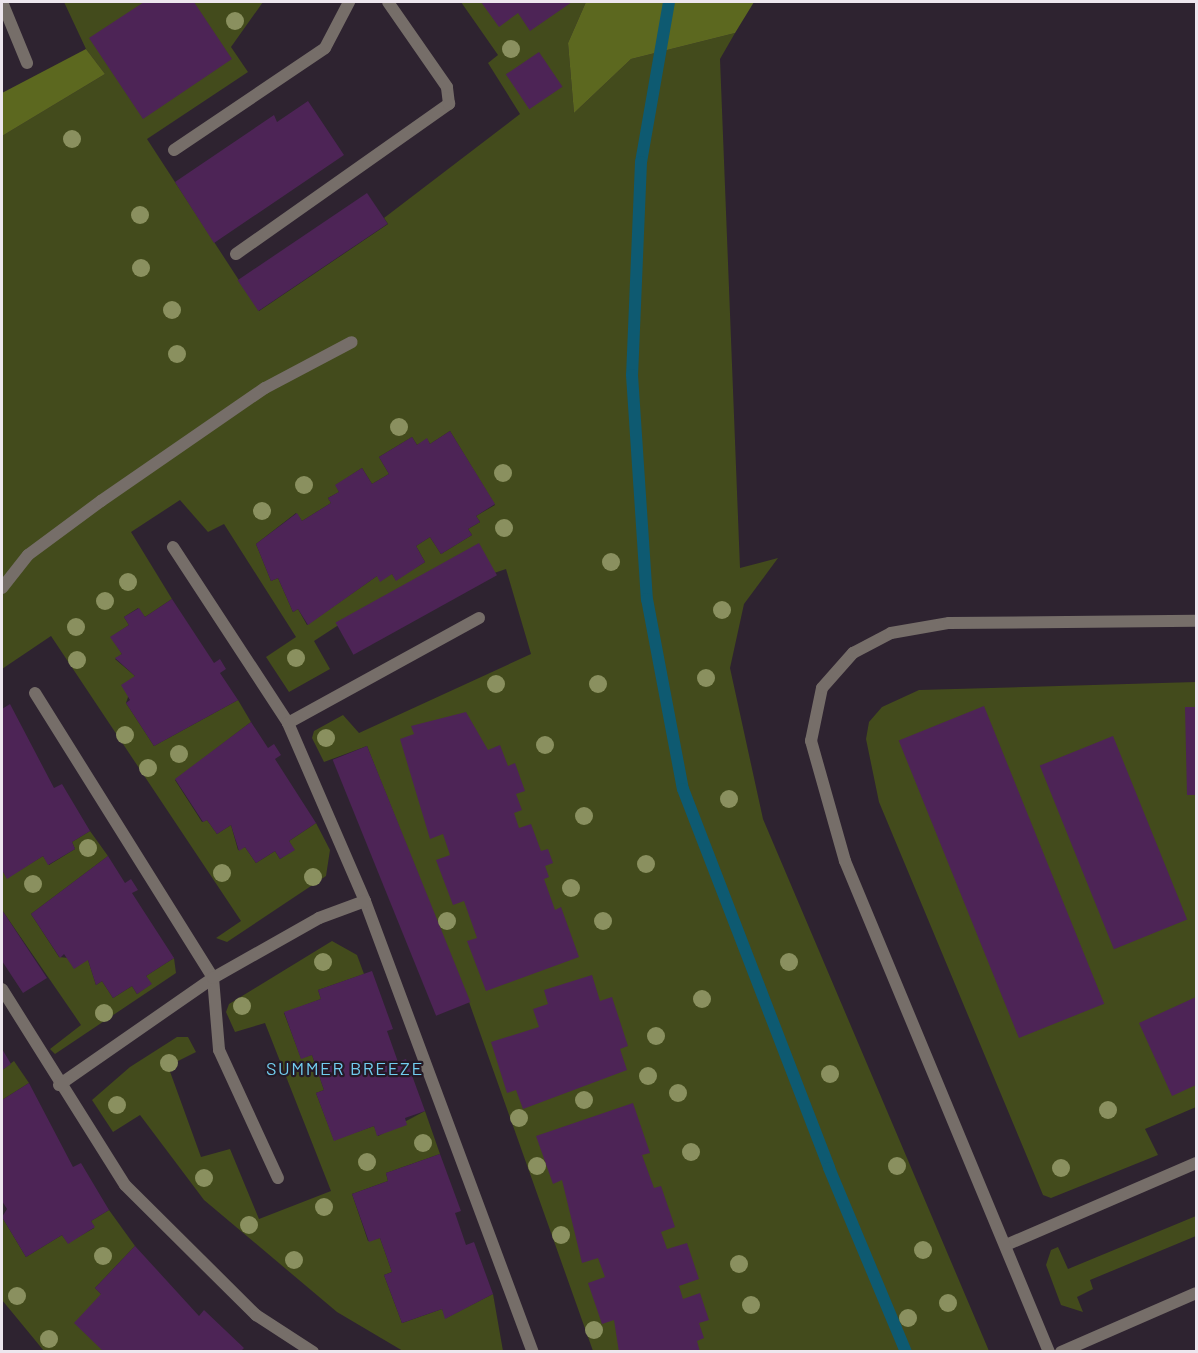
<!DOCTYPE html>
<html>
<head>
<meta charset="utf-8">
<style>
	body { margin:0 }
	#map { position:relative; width:1198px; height:1353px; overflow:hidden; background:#2e2330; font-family:Barlow,sans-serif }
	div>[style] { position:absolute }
	.green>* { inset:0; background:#434b1c }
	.forest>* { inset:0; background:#5c681f }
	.stream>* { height:12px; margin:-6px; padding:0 6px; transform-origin:6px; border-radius:6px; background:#0e5a71 }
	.building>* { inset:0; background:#4d2456; transform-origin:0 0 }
	.lane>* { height:12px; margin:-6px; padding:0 6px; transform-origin:6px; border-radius:6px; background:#766e69 }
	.trees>* { width:18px; height:18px; margin:-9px; border-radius:50%; background:#8a905f }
	span { translate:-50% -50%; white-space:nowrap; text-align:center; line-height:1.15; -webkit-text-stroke:4.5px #241a26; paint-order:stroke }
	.neighbourhood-label { font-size:18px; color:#72cef0; letter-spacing:1.5px }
	.frame { position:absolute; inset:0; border:3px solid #ede6ee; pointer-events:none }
</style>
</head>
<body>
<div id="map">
	<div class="green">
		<i style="clip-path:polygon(evenodd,64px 2px,263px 2px,231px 47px,248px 72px,147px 139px,259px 311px,388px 224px,384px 218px,520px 114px,488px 63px,498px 55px,461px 2px,586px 2px,568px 43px,574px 113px,631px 59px,735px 33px,720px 59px,740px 568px,778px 558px,744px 604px,730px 668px,763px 819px,989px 1351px,593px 1351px,469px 1002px,367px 746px,324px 762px,312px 738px,314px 731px,343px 715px,359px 733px,531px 654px,506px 569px,337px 626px,314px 641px,330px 669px,289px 692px,266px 657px,296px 637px,224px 524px,208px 532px,180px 500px,131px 532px,172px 599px,145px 617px,138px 608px,124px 617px,129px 625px,111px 637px,122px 654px,115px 659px,135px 676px,126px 703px,154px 746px,238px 700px,251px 722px,175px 780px,202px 822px,207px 820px,217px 834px,231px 825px,238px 850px,245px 847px,256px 863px,275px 851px,280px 859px,294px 850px,289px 841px,316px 823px,330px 850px,326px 876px,227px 942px,216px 938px,241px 921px,51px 636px,2px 669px,2px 136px,105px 74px,86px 49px,64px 2px,450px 431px,495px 505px,476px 516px,480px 522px,468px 529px,472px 535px,441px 554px,430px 537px,416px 546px,425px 562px,396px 580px,392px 574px,377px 576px,307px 625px,298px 609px,293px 612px,278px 578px,271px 581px,256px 544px,296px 513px,302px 521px,331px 503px,328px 498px,339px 492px,336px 485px,362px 468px,372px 484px,389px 474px,379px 457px,412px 437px,417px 445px,427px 439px,430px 444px,450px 431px)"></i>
		<i style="clip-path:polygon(1196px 682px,1196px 1107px,1145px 1129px,1158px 1155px,1051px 1198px,1043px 1195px,879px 802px,866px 739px,869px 722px,882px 707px,919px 690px)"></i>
		<i style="clip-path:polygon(90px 831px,108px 856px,31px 914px,59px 957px,88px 960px,96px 985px,102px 981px,113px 998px,132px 986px,137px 994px,151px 984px,146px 976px,174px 958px,176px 973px,55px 1054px,50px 1049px,81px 1025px,2px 910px,2px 870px,7px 878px,43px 856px,49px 865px,75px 849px,72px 842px)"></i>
		<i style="clip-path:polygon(332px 941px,357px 955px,364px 974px,318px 990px,321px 999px,284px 1013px,301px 1058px,312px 1055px,324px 1090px,316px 1093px,334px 1140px,374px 1126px,378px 1136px,425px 1111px,440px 1154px,386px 1173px,388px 1181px,352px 1194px,368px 1241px,380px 1238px,392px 1272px,384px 1275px,402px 1323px,442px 1309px,446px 1318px,493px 1294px,503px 1351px,403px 1351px,337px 1312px,204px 1200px,140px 1115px,113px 1132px,92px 1100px,130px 1067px,177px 1037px,188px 1037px,196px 1052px,168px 1066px,201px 1157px,230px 1149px,259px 1219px,331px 1191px,265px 1023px,235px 1032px,226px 1012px,229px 1004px)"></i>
		<i style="clip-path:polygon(14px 1061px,29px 1083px,2px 1100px,2px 1070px)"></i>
		<i style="clip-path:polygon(109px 1210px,135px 1246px,95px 1288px,101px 1294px,104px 1351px,44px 1351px,2px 1300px,2px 1217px,26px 1257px,62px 1235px,68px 1243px,94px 1228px,91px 1221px)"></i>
		<i style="clip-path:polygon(1196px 1216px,1196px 1236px,1090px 1280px,1093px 1289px,1077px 1297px,1083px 1312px,1061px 1305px,1046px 1265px,1051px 1250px,1058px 1247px,1068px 1269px)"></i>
	</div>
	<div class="forest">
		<i style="clip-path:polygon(586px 2px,754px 2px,735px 33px,631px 59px,574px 113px,568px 43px)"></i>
		<i style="clip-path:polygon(86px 49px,105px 74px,2px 136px,2px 93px)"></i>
	</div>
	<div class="stream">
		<i style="left:669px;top:2px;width:162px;rotate:99.9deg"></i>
		<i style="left:641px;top:162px;width:213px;rotate:92.4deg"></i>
		<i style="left:632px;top:375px;width:225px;rotate:86.2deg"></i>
		<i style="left:647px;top:599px;width:193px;rotate:79.3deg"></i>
		<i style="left:683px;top:789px;width:406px;rotate:68.9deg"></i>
		<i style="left:829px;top:1168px;width:199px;rotate:67.3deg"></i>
	</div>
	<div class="building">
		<i style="clip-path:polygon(144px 2px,194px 2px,232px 59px,143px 119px,89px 38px)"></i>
		<i style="clip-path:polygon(481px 2px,572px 2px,530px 31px,518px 13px,499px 27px)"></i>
		<i style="left:539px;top:52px;width:42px;height:40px;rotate:56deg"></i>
		<i style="clip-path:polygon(308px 101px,344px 155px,214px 243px,175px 182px,274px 115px,277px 122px)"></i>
		<i style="left:367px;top:193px;width:37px;height:156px;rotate:56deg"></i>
		<i style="clip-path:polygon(450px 431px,495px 504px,476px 516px,480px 522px,468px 529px,472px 535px,441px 554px,430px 537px,416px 546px,425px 562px,396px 581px,392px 574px,380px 582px,377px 576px,308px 625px,298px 609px,293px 612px,278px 578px,271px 581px,256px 544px,297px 513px,302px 521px,331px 503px,328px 498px,339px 492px,335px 485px,362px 468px,372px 484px,389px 474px,379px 457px,412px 437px,417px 445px,427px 438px,430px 444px)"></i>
		<i style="left:479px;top:543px;width:37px;height:164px;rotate:61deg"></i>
		<i style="clip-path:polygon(172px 599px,214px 663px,220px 659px,226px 669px,220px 673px,238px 700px,154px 746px,126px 703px,130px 700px,121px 685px,135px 676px,115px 658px,122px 654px,110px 637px,129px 625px,124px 617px,139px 608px,145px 617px)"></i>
		<i style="clip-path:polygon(10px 704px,54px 788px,62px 784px,90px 831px,72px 842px,75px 849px,48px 865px,43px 856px,7px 879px,2px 870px,2px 709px)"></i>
		<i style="left:984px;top:706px;width:321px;height:92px;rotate:68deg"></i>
		<i style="clip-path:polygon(1185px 707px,1196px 707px,1196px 795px,1187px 795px)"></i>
		<i style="clip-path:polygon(466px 712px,488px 750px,500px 745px,508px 766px,515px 763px,525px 791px,516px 794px,522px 810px,514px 813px,519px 828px,531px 824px,541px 851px,548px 849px,553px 863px,545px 866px,549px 877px,544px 879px,555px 910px,561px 907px,579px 957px,486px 991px,467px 941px,477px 938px,464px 901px,453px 905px,436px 860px,450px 855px,443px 834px,430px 839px,400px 739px,414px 734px,411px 726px)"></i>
		<i style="clip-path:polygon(251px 722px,268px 748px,274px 744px,281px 755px,275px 759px,316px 823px,289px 841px,295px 850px,280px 859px,275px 851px,256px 863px,245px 847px,239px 851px,231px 825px,217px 834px,207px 820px,203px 822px,175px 779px)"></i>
		<i style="left:1113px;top:736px;width:198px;height:79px;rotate:68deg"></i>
		<i style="left:367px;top:746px;width:276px;height:37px;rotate:68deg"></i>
		<i style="clip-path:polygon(108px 856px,125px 883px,131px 879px,138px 890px,132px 893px,174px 958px,146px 976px,152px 984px,137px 994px,132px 986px,113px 998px,102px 981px,96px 985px,88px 960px,74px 969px,64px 954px,60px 958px,31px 914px)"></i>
		<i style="clip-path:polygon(2px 910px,47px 978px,23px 993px,2px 961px)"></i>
		<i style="clip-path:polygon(372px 971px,393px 1029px,387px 1031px,398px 1062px,406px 1059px,425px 1111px,405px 1118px,407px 1125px,377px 1136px,374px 1126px,334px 1141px,316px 1093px,324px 1090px,312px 1055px,301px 1059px,284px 1012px,321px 999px,318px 990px)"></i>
		<i style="clip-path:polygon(592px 975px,600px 1001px,612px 997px,628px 1046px,620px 1049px,627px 1070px,523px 1109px,516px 1090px,507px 1093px,491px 1042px,539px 1027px,533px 1009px,548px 1004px,544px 990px)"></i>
		<i style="clip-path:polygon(1196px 997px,1196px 1085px,1172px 1096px,1139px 1023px)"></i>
		<i style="clip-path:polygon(2px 1049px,11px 1064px,2px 1070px)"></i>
		<i style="clip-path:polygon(29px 1083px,73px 1167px,81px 1163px,109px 1210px,91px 1221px,95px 1227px,68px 1244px,62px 1235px,26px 1257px,2px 1217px,7px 1209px,2px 1201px,2px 1100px)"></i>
		<i style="clip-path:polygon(633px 1103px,650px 1153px,642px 1155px,654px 1188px,661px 1186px,675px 1227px,661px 1232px,667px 1249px,687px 1243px,699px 1279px,679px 1286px,683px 1299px,700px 1293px,709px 1320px,699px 1323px,704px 1338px,697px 1341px,700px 1352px,619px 1352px,614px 1320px,602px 1324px,588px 1283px,605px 1277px,598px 1258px,582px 1263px,562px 1180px,553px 1184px,536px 1136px)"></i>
		<i style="clip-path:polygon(440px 1154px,461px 1211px,455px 1213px,466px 1245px,474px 1242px,493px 1294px,445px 1319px,442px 1309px,402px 1323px,384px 1275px,392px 1272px,380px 1238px,369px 1242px,352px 1194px,388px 1181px,386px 1173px)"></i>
		<i style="clip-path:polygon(135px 1246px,199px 1316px,204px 1310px,244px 1348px,240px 1352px,104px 1352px,74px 1323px,101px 1294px,95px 1288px)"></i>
	</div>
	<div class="lane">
		<i style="left:2px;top:2px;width:66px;rotate:67.7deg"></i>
		<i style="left:174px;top:150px;width:182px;rotate:-34deg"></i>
		<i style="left:325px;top:48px;width:52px;rotate:-62.4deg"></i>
		<i style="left:236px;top:254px;width:261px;rotate:-35.2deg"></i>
		<i style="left:449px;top:104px;width:17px;rotate:-97deg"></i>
		<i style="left:447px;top:87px;width:103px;rotate:-124.8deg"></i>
		<i style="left:173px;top:547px;width:210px;rotate:56.8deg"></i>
		<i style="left:288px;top:723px;width:194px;rotate:66.6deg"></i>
		<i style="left:365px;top:901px;width:481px;rotate:69.6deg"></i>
		<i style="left:2px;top:588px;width:42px;rotate:-51.8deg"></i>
		<i style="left:28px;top:555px;width:91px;rotate:-36.5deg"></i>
		<i style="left:101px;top:501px;width:199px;rotate:-34.6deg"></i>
		<i style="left:265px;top:388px;width:98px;rotate:-27.9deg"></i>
		<i style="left:35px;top:693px;width:336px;rotate:58deg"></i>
		<i style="left:213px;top:978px;width:72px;rotate:85.2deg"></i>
		<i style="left:219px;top:1050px;width:141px;rotate:65.3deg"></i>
		<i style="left:288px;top:723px;width:218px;rotate:-28.8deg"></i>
		<i style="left:2px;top:989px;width:231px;rotate:57.9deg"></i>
		<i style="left:125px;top:1185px;width:185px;rotate:44.8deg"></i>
		<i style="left:256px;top:1315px;width:68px;rotate:33deg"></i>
		<i style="left:59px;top:1085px;width:188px;rotate:-34.8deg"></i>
		<i style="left:213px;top:978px;width:122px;rotate:-29.5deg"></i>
		<i style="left:319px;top:918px;width:49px;rotate:-20.3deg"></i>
		<i style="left:1006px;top:1245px;width:207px;rotate:-23.3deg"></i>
		<i style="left:1049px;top:1352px;width:532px;rotate:-112.56deg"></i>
		<i style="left:845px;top:861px;width:125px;rotate:-105.8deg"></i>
		<i style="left:811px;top:741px;width:54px;rotate:-78.3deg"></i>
		<i style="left:822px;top:688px;width:47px;rotate:-48.5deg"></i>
		<i style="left:853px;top:653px;width:43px;rotate:-27.8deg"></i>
		<i style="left:891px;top:633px;width:59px;rotate:-9.8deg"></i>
		<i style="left:949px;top:623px;width:247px;rotate:-0.5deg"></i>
		<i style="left:1061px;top:1352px;width:147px;rotate:-23.6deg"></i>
	</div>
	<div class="trees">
		<i style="left:235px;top:21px"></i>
		<i style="left:511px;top:49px"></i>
		<i style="left:72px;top:139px"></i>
		<i style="left:140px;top:215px"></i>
		<i style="left:141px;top:268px"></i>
		<i style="left:172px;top:310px"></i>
		<i style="left:177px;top:354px"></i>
		<i style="left:399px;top:427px"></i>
		<i style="left:503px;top:473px"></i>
		<i style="left:304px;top:485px"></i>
		<i style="left:262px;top:511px"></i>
		<i style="left:504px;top:528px"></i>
		<i style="left:611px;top:562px"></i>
		<i style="left:128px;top:582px"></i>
		<i style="left:105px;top:601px"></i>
		<i style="left:722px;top:610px"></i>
		<i style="left:76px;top:627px"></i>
		<i style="left:296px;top:658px"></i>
		<i style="left:77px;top:660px"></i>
		<i style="left:706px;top:678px"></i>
		<i style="left:496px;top:684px"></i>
		<i style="left:598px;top:684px"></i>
		<i style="left:125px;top:735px"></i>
		<i style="left:326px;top:738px"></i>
		<i style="left:545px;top:745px"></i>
		<i style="left:179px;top:754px"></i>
		<i style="left:148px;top:768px"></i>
		<i style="left:729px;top:799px"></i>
		<i style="left:584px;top:816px"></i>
		<i style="left:88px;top:848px"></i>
		<i style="left:646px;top:864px"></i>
		<i style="left:222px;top:873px"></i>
		<i style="left:313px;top:877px"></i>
		<i style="left:33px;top:884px"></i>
		<i style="left:571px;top:888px"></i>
		<i style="left:447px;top:921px"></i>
		<i style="left:603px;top:921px"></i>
		<i style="left:323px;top:962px"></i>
		<i style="left:789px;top:962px"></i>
		<i style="left:702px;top:999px"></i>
		<i style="left:242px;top:1006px"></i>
		<i style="left:104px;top:1013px"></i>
		<i style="left:656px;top:1036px"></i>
		<i style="left:169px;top:1063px"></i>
		<i style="left:830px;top:1074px"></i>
		<i style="left:648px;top:1076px"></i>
		<i style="left:678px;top:1093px"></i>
		<i style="left:584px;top:1100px"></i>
		<i style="left:117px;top:1105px"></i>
		<i style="left:1108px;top:1110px"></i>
		<i style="left:519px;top:1118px"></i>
		<i style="left:423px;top:1143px"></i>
		<i style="left:691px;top:1152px"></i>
		<i style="left:367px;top:1162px"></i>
		<i style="left:537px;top:1166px"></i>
		<i style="left:897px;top:1166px"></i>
		<i style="left:1061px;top:1168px"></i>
		<i style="left:204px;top:1178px"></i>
		<i style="left:324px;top:1207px"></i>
		<i style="left:249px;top:1225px"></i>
		<i style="left:561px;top:1235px"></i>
		<i style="left:923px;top:1250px"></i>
		<i style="left:103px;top:1256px"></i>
		<i style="left:294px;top:1260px"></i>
		<i style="left:739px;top:1264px"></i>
		<i style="left:17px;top:1296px"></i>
		<i style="left:948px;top:1303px"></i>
		<i style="left:751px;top:1305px"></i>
		<i style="left:908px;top:1318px"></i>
		<i style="left:594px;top:1330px"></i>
		<i style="left:49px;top:1339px"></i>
	</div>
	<div class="neighbourhood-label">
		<span style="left:345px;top:1068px">SUMMER BREEZE</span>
	</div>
	<div class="frame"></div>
</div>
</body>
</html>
